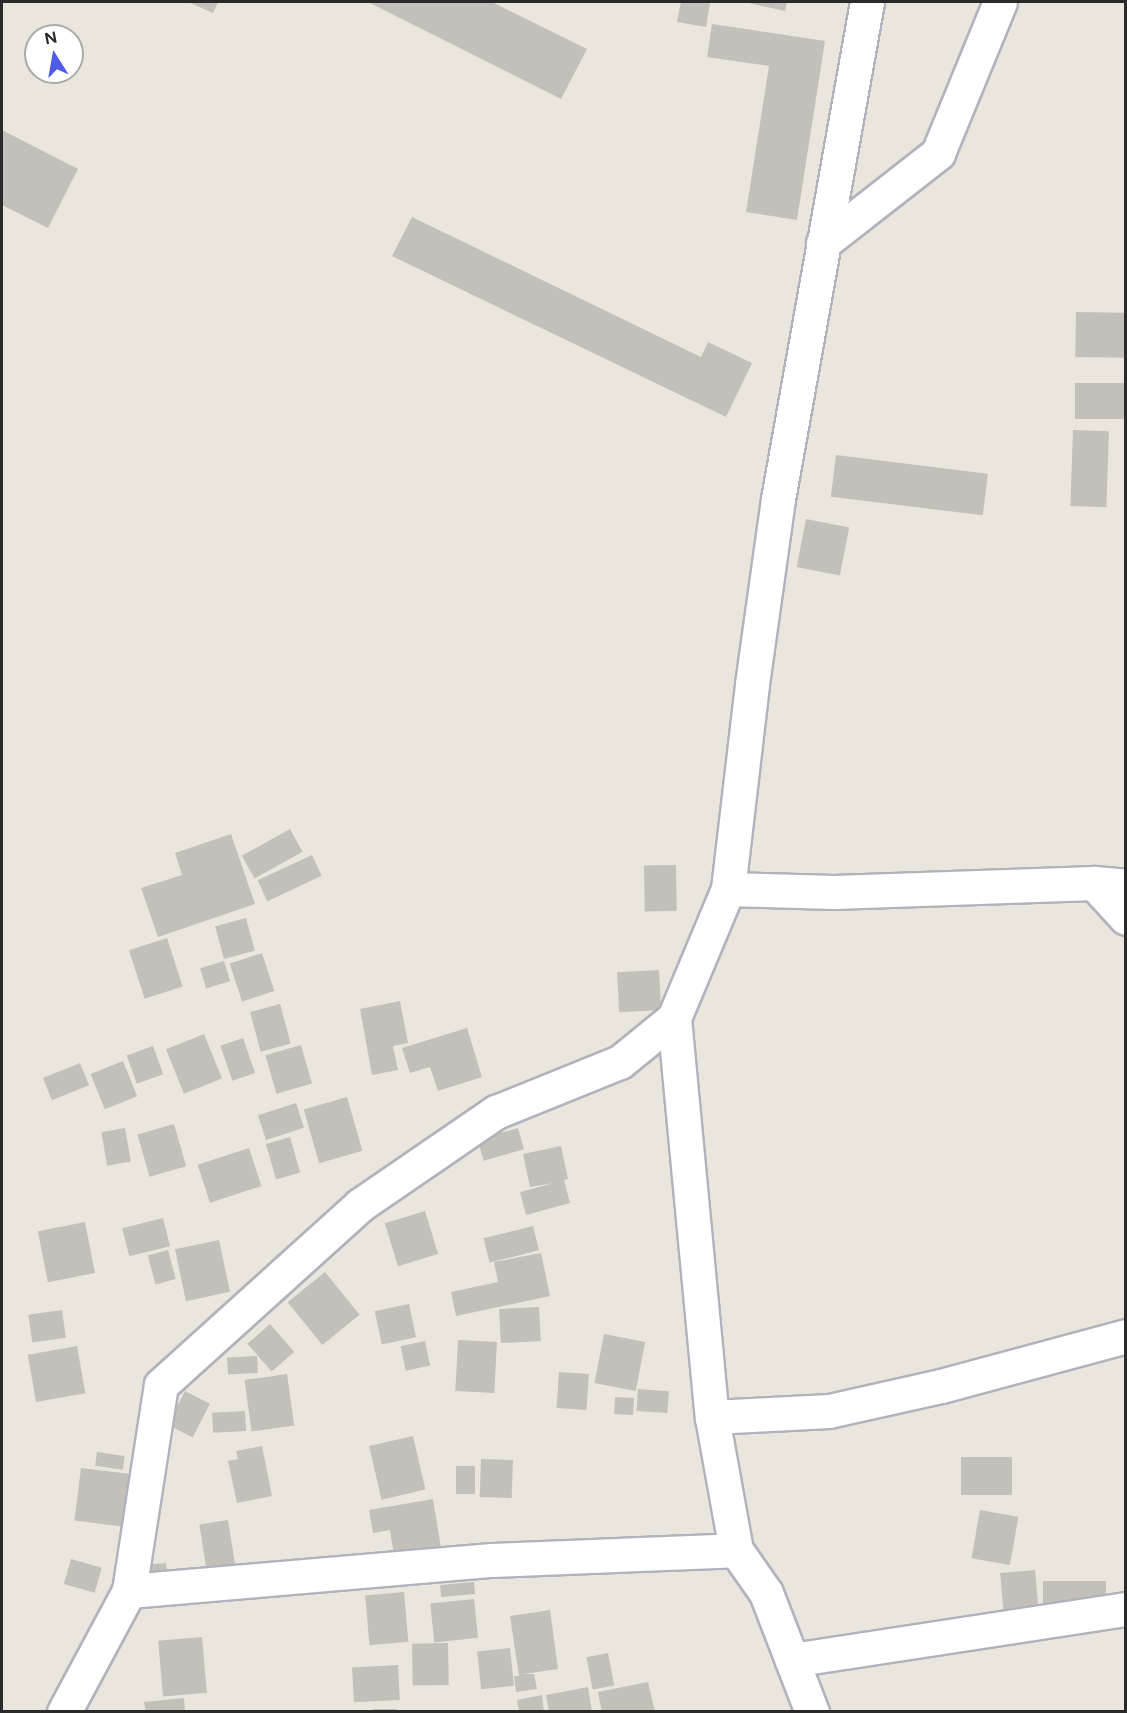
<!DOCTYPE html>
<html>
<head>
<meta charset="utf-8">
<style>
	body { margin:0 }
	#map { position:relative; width:1127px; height:1713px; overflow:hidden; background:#eae6de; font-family:Figtree,sans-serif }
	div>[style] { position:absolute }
	.building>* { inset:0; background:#c3c0b9; transform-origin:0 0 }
	.roads { filter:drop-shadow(2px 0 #b1b2bc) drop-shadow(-2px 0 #b1b2bc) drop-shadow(0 2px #b1b2bc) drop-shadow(0 -2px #b1b2bc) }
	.minor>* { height:33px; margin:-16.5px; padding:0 16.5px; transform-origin:16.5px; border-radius:16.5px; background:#fff }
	span { translate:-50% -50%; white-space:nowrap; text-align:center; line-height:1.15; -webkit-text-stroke:5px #fff; paint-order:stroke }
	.frame { position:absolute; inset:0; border:3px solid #2a2a2a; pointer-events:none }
	.north { position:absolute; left:24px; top:24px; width:60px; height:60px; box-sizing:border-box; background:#fff; border:2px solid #aaa; border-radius:50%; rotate:349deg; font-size:16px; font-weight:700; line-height:24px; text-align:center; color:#2a2a2a }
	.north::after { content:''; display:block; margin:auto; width:21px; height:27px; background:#4f5be6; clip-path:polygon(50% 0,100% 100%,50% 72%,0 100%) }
</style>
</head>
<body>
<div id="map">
	<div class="building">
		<i style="clip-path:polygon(188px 2px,218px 2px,213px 13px)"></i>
		<i style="clip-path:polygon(368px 2px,492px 2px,587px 49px,561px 99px)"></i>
		<i style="clip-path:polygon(681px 2px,710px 3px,706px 27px,677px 22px)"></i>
		<i style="clip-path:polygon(744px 2px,787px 2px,785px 11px)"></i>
		<i style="clip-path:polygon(712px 24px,825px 41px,797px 220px,746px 212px,769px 66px,707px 57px)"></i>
		<i style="clip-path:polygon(2px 130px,78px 169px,48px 228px,2px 205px)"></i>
		<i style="clip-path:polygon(412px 217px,701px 357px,708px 342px,752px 363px,726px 417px,392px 256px)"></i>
		<i style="left:1076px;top:312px;width:50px;height:45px;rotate:1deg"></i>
		<i style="left:1075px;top:383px;width:51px;height:36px"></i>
		<i style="left:1073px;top:430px;width:36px;height:76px;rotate:2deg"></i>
		<i style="left:836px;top:455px;width:153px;height:42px;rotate:7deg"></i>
		<i style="left:806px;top:519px;width:44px;height:49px;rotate:11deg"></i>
		<i style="left:290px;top:829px;width:26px;height:55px;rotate:61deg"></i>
		<i style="clip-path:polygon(231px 834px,255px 904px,158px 937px,141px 888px,182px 875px,175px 853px)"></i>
		<i style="left:312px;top:855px;width:23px;height:60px;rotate:65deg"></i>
		<i style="left:676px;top:865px;width:46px;height:32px;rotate:89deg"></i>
		<i style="left:246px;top:918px;width:34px;height:32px;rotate:75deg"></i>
		<i style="left:167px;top:938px;width:51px;height:40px;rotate:72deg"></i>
		<i style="left:262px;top:953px;width:40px;height:34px;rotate:72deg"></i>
		<i style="left:224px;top:961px;width:21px;height:25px;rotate:73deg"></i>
		<i style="left:659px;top:970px;width:40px;height:42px;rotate:87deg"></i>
		<i style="clip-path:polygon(400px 1001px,408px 1043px,393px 1046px,398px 1070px,372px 1075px,360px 1009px)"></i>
		<i style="left:280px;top:1004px;width:41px;height:31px;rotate:75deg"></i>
		<i style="clip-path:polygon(467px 1028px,482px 1077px,438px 1091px,430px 1067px,410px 1073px,402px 1048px)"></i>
		<i style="left:204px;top:1034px;width:48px;height:41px;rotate:68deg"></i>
		<i style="left:243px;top:1038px;width:37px;height:24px;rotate:71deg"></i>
		<i style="left:301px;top:1045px;width:40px;height:37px;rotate:74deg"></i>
		<i style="left:153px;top:1046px;width:30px;height:28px;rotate:70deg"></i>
		<i style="left:123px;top:1061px;width:38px;height:35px;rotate:68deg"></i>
		<i style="left:80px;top:1063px;width:24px;height:40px;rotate:68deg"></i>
		<i style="left:347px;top:1097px;width:56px;height:45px;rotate:74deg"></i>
		<i style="left:296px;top:1103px;width:26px;height:40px;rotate:72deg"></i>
		<i style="left:174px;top:1124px;width:44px;height:38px;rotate:74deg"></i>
		<i style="left:125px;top:1128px;width:34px;height:24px;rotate:80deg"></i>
		<i style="left:518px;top:1128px;width:22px;height:42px;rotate:74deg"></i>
		<i style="left:290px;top:1137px;width:37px;height:25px;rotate:74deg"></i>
		<i style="clip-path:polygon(561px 1146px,568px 1179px,564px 1180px,570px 1203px,526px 1215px,520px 1192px,554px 1183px,530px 1187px,523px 1154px)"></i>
		<i style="left:249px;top:1148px;width:40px;height:54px;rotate:72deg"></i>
		<i style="left:425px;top:1211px;width:45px;height:42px;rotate:73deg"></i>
		<i style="left:163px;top:1218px;width:29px;height:42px;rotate:76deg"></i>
		<i style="left:85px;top:1222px;width:52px;height:48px;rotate:79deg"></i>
		<i style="left:533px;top:1226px;width:25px;height:51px;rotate:76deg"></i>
		<i style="left:219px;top:1240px;width:53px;height:45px;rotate:78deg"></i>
		<i style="left:168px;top:1250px;width:30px;height:21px;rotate:75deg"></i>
		<i style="clip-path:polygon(541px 1253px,550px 1296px,456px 1316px,451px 1292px,498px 1282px,494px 1262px)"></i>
		<i style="left:325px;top:1272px;width:55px;height:48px;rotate:51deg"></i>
		<i style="left:409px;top:1304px;width:34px;height:35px;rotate:78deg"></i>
		<i style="left:539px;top:1307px;width:34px;height:40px;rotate:87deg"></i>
		<i style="left:62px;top:1310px;width:28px;height:34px;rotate:82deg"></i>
		<i style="left:270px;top:1324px;width:37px;height:30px;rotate:49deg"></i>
		<i style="left:604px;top:1334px;width:42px;height:50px;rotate:11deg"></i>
		<i style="left:458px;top:1340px;width:39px;height:51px;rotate:3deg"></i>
		<i style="left:425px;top:1341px;width:25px;height:25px;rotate:78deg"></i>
		<i style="left:77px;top:1346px;width:48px;height:50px;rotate:80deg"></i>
		<i style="left:257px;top:1356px;width:17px;height:30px;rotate:87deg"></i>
		<i style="left:559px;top:1372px;width:30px;height:36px;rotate:4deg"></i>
		<i style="left:287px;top:1374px;width:52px;height:43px;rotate:82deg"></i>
		<i style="left:638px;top:1389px;width:31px;height:22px;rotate:4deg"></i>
		<i style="left:185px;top:1391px;width:28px;height:38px;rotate:27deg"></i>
		<i style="left:615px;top:1397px;width:19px;height:17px;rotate:3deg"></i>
		<i style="left:245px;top:1411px;width:20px;height:33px;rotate:87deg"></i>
		<i style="left:413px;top:1436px;width:55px;height:45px;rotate:77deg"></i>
		<i style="clip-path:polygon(262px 1446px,272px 1496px,237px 1503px,228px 1461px,238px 1459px,236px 1451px)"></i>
		<i style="left:97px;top:1452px;width:28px;height:14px;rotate:8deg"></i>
		<i style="left:961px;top:1457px;width:51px;height:38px"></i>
		<i style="left:481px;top:1459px;width:32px;height:38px;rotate:2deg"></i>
		<i style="left:456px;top:1466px;width:19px;height:28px"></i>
		<i style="left:81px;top:1468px;width:48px;height:53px;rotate:7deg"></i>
		<i style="clip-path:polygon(433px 1499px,442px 1554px,395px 1562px,390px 1530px,373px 1533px,369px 1510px)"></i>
		<i style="left:980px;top:1510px;width:39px;height:49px;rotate:10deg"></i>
		<i style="left:228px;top:1520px;width:47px;height:29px;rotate:81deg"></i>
		<i style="left:71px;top:1559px;width:32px;height:26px;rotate:16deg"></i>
		<i style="left:166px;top:1563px;width:21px;height:21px;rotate:85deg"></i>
		<i style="left:1035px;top:1570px;width:48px;height:35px;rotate:85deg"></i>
		<i style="left:1106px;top:1581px;width:29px;height:63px;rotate:90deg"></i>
		<i style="left:474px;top:1582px;width:12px;height:34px;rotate:85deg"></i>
		<i style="left:404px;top:1592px;width:50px;height:39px;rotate:85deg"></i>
		<i style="left:474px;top:1599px;width:39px;height:44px;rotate:84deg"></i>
		<i style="clip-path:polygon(550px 1610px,558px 1669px,523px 1674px,534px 1674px,537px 1689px,516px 1692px,514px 1676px,519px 1676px,510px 1616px)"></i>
		<i style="left:202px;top:1637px;width:56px;height:44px;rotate:85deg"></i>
		<i style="left:448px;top:1643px;width:42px;height:36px;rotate:89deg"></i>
		<i style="left:510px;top:1648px;width:38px;height:33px;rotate:84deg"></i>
		<i style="left:608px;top:1653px;width:33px;height:22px;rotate:79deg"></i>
		<i style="left:398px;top:1665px;width:35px;height:46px;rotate:87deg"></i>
		<i style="clip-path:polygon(648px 1682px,655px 1712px,602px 1712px,598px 1692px)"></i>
		<i style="clip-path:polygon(588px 1687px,592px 1712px,549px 1712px,546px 1695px)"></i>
		<i style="clip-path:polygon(542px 1695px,544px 1712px,519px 1712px,517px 1700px)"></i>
		<i style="clip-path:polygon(184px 1698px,185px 1712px,146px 1712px,144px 1702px)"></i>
		<i style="left:373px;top:1709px;width:24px;height:3px"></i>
	</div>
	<div class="roads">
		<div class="minor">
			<i style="left:823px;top:243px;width:146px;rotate:-38deg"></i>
			<i style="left:938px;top:153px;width:163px;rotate:-67.7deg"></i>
			<i style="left:1094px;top:883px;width:47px;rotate:47.6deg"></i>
			<i style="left:728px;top:889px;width:106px;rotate:1.6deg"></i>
			<i style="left:834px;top:892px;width:260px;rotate:-2deg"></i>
			<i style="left:1094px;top:883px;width:32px;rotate:5deg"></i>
			<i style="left:674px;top:1018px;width:401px;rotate:84.6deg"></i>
			<i style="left:712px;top:1417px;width:135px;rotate:79.8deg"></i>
			<i style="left:736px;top:1550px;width:52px;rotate:55.1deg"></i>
			<i style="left:766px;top:1593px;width:128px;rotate:68.9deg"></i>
			<i style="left:712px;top:1417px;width:117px;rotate:-2.9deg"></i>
			<i style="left:829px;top:1411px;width:115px;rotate:-12.6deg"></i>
			<i style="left:941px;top:1386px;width:192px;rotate:-15.1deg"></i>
			<i style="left:129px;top:1591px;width:364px;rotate:-4.9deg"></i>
			<i style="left:492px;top:1560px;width:244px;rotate:-2.3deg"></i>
			<i style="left:792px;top:1660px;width:338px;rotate:-8.7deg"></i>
			<i style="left:64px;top:1712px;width:137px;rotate:-61.8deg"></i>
			<i style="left:129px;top:1591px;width:208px;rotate:-81.2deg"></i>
			<i style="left:161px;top:1385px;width:268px;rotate:-42.1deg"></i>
			<i style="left:360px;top:1205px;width:165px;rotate:-34.4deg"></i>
			<i style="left:496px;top:1112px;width:134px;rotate:-22deg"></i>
			<i style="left:620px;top:1062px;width:70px;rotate:-39.2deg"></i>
			<i style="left:674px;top:1018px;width:140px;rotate:-67.3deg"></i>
			<i style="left:728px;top:889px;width:206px;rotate:-83.3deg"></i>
			<i style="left:752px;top:684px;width:187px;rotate:-82deg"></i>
			<i style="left:778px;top:499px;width:505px;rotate:-79.85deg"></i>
		</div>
	</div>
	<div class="frame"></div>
	<div class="north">N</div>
</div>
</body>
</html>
